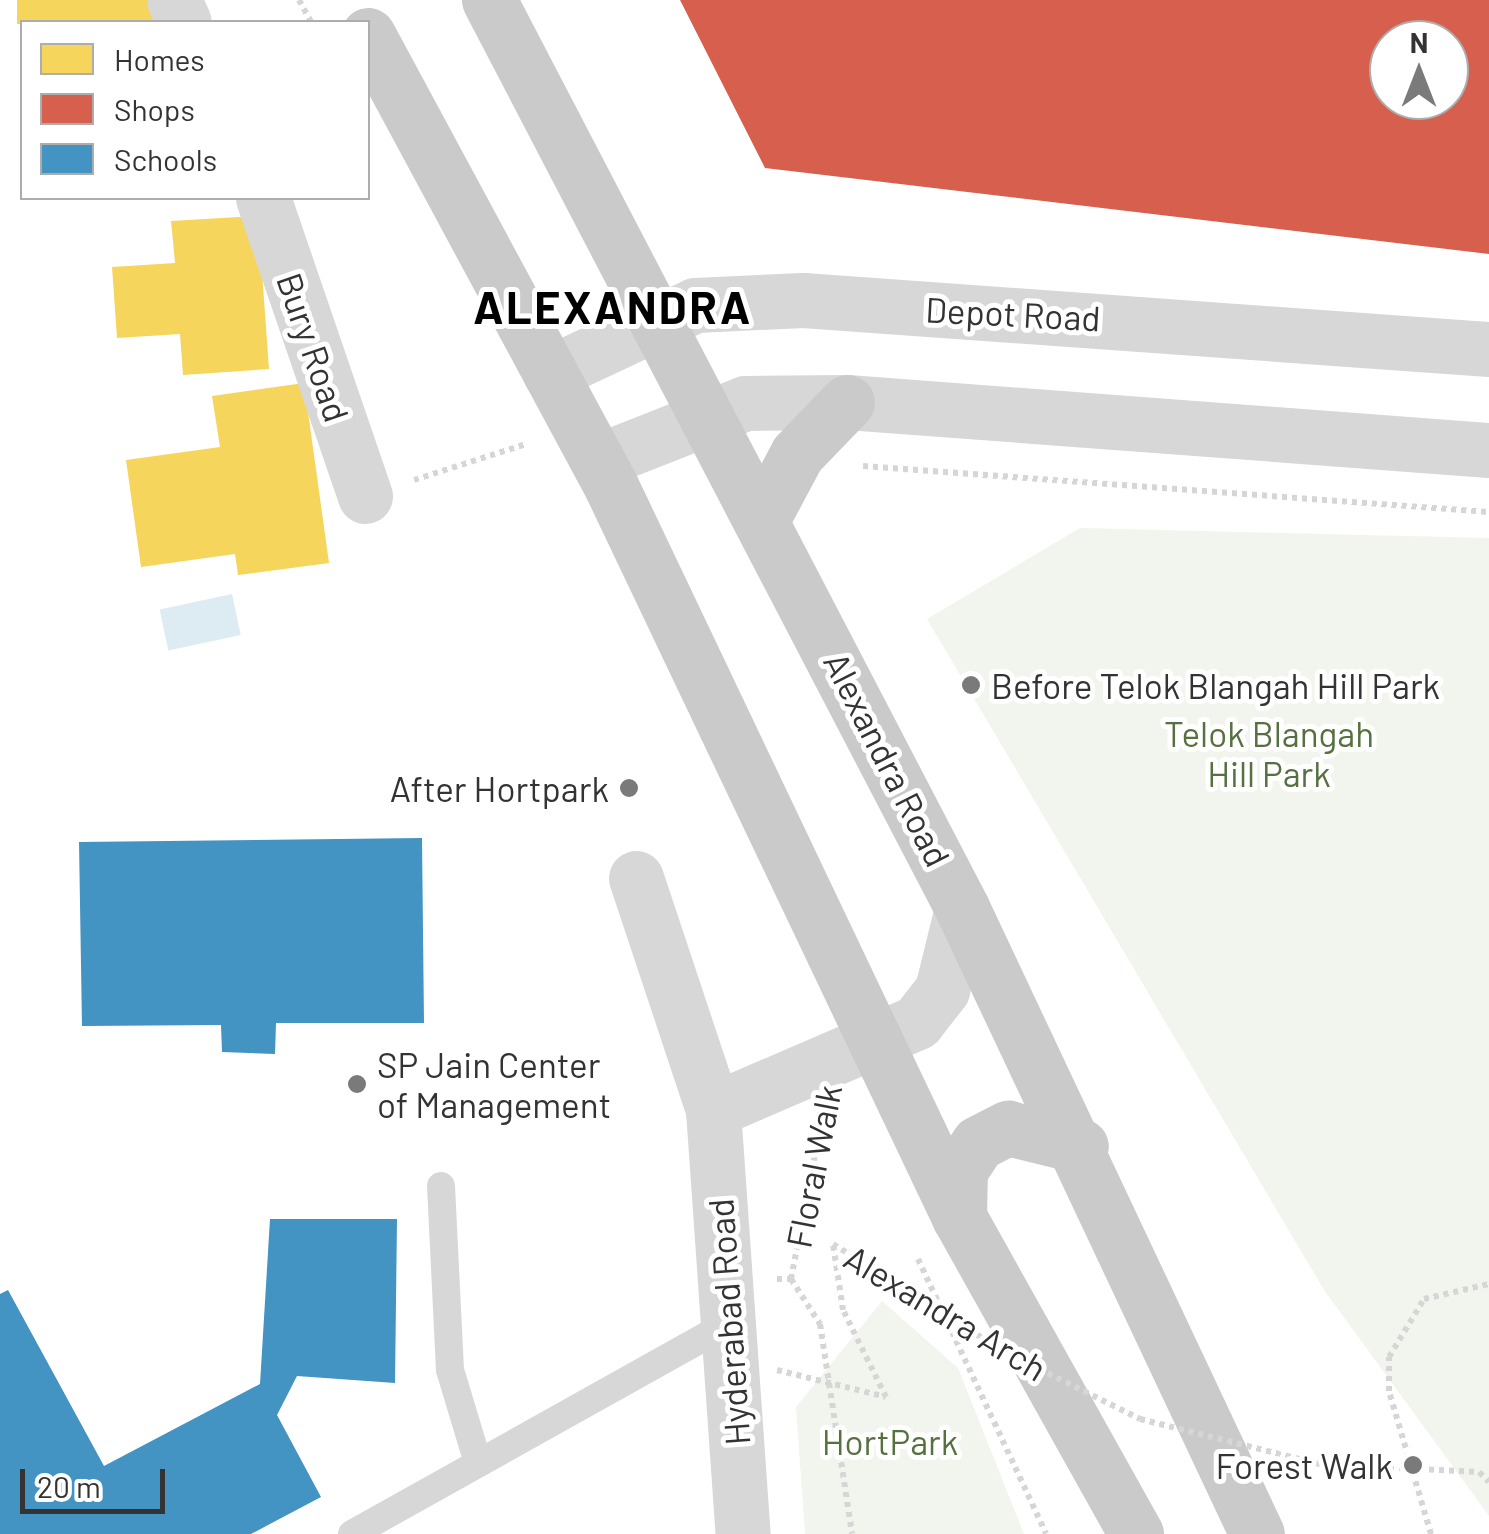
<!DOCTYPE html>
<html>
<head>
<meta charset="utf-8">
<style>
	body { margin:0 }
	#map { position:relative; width:1489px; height:1534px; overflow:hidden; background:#fff; font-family:Barlow,sans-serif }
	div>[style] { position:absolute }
	.green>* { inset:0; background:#f1f5ed }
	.water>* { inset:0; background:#ddebf3; transform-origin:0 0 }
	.homes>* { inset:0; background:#f6d55c; transform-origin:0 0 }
	.shops>* { inset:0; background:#d6604d }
	.schools>* { inset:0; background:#4393c3 }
	.path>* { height:6px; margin-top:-3px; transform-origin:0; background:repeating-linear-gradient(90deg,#d6d6d6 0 5px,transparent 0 10px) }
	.service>* { height:28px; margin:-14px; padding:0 14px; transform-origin:14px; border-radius:14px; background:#d7d7d7 }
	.minor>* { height:55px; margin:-27.5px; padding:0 27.5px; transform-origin:27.5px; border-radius:27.5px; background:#d7d7d7 }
	.primary>* { height:55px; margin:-27.5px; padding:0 27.5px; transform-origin:27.5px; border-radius:27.5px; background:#cacaca }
	.path-bridge>* { height:6px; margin-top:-3px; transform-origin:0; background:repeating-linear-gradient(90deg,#d6d6d6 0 5px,transparent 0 10px) }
	.dots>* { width:28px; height:28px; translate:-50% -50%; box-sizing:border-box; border:5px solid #fff; border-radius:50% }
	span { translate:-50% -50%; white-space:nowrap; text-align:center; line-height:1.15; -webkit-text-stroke:10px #fff; paint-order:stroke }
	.street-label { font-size:35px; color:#333 }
	.poi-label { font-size:35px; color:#333 }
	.left { translate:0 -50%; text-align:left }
	.right { translate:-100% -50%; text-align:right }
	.park-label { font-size:35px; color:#56703f }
	.district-label { font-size:45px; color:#000; font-weight:700; letter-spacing:2.5px }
	.legend { position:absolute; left:20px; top:20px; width:350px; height:180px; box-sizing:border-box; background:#fff; border:2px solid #adadad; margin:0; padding:12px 18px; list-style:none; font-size:30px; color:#333 }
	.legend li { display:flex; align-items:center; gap:20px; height:50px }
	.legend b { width:50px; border:2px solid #adadad }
	.north { position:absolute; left:1369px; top:20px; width:100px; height:100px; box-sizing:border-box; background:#fff; border:2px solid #adadad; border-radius:50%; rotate:0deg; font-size:28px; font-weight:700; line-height:40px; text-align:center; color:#333 }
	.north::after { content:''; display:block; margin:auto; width:35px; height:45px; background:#7a7a7a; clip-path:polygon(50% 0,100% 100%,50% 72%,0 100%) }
	.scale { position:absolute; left:20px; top:1469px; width:145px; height:45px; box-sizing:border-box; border:5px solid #333; border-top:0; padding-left:12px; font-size:30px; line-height:35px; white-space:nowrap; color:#333; -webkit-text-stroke:8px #fff; paint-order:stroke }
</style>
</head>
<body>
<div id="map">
	<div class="green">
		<i style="clip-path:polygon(1080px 528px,1489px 538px,1489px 1516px,1324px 1290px,927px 619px)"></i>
		<i style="clip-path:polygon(882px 1301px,958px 1368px,1024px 1534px,805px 1534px,796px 1407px)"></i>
	</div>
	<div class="water">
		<i style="left:232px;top:594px;width:42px;height:74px;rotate:78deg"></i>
	</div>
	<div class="homes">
		<i style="left:17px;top:0;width:144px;height:24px"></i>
		<i style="clip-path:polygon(1040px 0,1489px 0,1489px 68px,1449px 69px,1449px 40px,1389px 40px,1389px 70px,1244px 75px,1148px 136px,1111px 80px,1042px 81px)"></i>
		<i style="clip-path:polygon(258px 216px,269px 369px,183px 375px,180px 334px,117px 338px,112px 267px,175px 263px,171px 221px)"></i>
		<i style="clip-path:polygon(304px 383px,329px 563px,238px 575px,235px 554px,141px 567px,126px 460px,220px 447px,212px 396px)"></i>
	</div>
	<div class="shops">
		<i style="clip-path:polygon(evenodd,680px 0,1489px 0,1489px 254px,765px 168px,680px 0,1389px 40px,1449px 40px,1449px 100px,1389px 100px,1389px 40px)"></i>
	</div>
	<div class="schools">
		<i style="clip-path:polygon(422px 838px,424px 1023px,276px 1023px,275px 1054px,222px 1052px,221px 1025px,82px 1026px,79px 842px)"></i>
		<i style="clip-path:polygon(270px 1219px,397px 1219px,395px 1383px,297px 1376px,277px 1415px,321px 1497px,251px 1534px,0 1534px,0 1294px,8px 1290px,104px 1466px,260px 1384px)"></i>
	</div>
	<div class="path">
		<i style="left:299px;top:0;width:25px;rotate:61deg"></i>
		<i style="left:863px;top:466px;width:628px;rotate:4.2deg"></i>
		<i style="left:414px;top:480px;width:118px;rotate:-17.8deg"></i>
		<i style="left:918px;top:1259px;width:303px;rotate:65deg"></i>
		<i style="left:777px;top:1279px;width:14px"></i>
		<i style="left:791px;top:1279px;width:54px;rotate:57.2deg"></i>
		<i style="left:820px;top:1324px;width:212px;rotate:81.3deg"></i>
		<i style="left:791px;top:1279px;width:164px;rotate:-79.1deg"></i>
		<i style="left:1479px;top:1472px;width:14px;rotate:45deg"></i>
		<i style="left:1431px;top:1534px;width:149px;rotate:-106.4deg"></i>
		<i style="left:1389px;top:1391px;width:34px;rotate:-90deg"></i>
		<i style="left:1389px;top:1357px;width:68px;rotate:-58.9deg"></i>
		<i style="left:1424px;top:1299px;width:67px;rotate:-13deg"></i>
	</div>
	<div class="service">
		<i style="left:441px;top:1186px;width:184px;rotate:87.2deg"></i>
		<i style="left:450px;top:1370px;width:97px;rotate:73.2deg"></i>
		<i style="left:352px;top:1534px;width:432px;rotate:-29.2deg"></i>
	</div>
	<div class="minor">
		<i style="left:174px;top:0;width:24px;rotate:66deg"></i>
		<i style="left:263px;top:198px;width:315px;rotate:71.1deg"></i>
		<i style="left:550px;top:373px;width:160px;rotate:-25.1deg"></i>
		<i style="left:695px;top:305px;width:108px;rotate:-2.7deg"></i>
		<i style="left:803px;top:300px;width:688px;rotate:4.09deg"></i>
		<i style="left:598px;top:461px;width:158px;rotate:-21.5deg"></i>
		<i style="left:745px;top:403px;width:102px;rotate:-0.6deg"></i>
		<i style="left:847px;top:402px;width:644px;rotate:4.28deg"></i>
		<i style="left:636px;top:878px;width:244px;rotate:71.6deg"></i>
		<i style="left:713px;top:1110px;width:425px;rotate:86deg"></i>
		<i style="left:713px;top:1110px;width:222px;rotate:-23.3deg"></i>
		<i style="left:917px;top:1022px;width:41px;rotate:-52deg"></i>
		<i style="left:942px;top:990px;width:84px;rotate:-76.3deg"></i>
	</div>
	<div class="primary">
		<i style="left:489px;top:0;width:1024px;rotate:62.48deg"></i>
		<i style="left:962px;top:908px;width:692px;rotate:64.77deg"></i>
		<i style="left:368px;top:35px;width:512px;rotate:61.68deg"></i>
		<i style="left:611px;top:486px;width:810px;rotate:64.54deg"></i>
		<i style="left:959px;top:1217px;width:363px;rotate:60.8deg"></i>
		<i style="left:765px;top:514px;width:68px;rotate:-61.9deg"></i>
		<i style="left:797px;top:454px;width:72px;rotate:-46.1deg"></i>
		<i style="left:959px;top:1217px;width:47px;rotate:-88.8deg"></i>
		<i style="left:960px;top:1170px;width:32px;rotate:-56deg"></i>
		<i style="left:978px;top:1143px;width:34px;rotate:-27deg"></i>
		<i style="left:1008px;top:1128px;width:75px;rotate:13.9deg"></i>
	</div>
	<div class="path-bridge">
		<i style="left:777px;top:1370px;width:112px;rotate:13.9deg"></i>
		<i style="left:886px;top:1397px;width:97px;rotate:-116.3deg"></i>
		<i style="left:843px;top:1310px;width:67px;rotate:-98.6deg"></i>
		<i style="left:833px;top:1244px;width:201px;rotate:32.2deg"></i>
		<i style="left:1003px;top:1351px;width:153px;rotate:26.4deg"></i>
		<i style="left:1140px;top:1419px;width:185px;rotate:14.1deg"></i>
		<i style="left:1319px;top:1464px;width:160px;rotate:2.9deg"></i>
	</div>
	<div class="dots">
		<i style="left:971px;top:685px;background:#7a7a7a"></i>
		<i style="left:629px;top:788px;background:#7a7a7a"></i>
		<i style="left:357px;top:1084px;background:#7a7a7a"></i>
		<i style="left:1413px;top:1465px;background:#7a7a7a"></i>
	</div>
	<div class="street-label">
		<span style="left:1013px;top:313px;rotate:3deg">Depot Road</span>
		<span style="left:314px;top:347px;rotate:71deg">Bury Road</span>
		<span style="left:888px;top:759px;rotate:63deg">Alexandra Road</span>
		<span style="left:813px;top:1166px;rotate:-79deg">Floral Walk</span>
		<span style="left:946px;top:1312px;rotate:31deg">Alexandra Arch</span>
		<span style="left:728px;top:1322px;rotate:-94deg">Hyderabad Road</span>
	</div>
	<div class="poi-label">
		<span class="left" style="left:991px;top:685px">Before Telok Blangah Hill Park</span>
		<span class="right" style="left:609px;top:788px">After Hortpark</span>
		<span class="left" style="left:377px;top:1084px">SP Jain Center<br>of Management</span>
		<span class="right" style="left:1393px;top:1465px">Forest Walk</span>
	</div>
	<div class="park-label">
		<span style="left:1269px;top:753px">Telok Blangah<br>Hill Park</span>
		<span style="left:890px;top:1441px">HortPark</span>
	</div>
	<div class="district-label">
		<span style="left:613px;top:307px">ALEXANDRA</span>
	</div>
	<ul class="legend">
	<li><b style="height:28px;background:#f6d55c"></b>Homes</li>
	<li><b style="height:28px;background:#d6604d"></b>Shops</li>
	<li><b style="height:28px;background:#4393c3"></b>Schools</li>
	</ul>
	<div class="north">N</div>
	<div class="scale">20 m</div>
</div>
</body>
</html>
